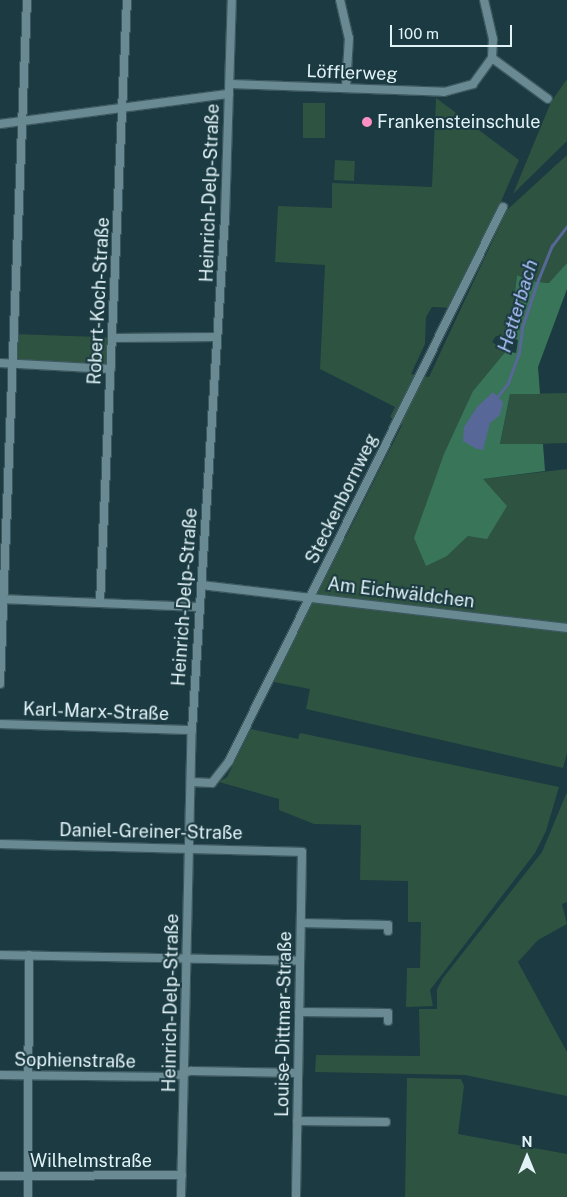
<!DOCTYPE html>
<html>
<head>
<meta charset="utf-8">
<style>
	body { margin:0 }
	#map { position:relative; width:567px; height:1197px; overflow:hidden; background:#1b3a41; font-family:"Public Sans",sans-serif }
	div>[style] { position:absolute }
	.green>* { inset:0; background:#2e5341; transform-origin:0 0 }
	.forest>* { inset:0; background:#397558 }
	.water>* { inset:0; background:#576797 }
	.stream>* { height:2.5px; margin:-1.25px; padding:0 1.25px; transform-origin:1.25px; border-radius:1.25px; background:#576797 }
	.roads { filter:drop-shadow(1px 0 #3c585e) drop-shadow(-1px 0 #3c585e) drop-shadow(0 1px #3c585e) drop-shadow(0 -1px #3c585e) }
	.minor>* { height:8px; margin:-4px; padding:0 4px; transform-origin:4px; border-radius:4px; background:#6a8a93 }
	.dots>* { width:14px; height:14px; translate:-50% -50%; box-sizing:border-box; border:2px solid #1b3a41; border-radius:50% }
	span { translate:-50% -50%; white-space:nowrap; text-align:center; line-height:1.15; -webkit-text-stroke:4px #1b3a41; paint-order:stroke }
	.street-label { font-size:18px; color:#e2f3f8 }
	.poi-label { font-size:18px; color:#e2f3f8 }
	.left { translate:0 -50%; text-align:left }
	.water-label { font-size:19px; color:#acc0fb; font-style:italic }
	.north { position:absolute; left:502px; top:1132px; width:50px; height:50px; -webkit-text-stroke:4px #1b3a41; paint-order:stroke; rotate:0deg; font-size:14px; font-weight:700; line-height:20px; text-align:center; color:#e2f3f8 }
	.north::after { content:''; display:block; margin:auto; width:18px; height:22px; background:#e2f3f8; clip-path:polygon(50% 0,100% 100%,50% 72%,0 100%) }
	.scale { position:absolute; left:390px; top:25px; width:122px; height:22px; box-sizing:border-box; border:2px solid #e2f3f8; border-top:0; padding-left:6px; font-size:15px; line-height:18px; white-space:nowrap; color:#e2f3f8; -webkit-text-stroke:4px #1b3a41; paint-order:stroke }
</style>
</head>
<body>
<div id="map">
	<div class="green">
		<i style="clip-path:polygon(567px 79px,567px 141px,513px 194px,551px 102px)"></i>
		<i style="clip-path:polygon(436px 98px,519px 160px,455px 308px,432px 307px,426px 317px,425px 344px,411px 374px,429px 377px,507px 210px,567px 155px,567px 263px,550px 283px,529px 281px,517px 275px,510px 337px,496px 336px,492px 342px,506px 351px,473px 391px,447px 556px,468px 536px,483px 479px,567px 469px,567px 623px,317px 595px,402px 425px,390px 417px,395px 407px,320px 369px,325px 265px,275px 262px,278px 206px,332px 208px,332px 183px,432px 187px)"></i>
		<i style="left:303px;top:103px;width:22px;height:35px"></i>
		<i style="left:335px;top:160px;width:20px;height:20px;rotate:3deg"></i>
		<i style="left:14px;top:334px;width:99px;height:30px;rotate:2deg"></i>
		<i style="clip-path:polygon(567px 393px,567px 443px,500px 445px,510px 394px)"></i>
		<i style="clip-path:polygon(312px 601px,567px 631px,567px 753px,563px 768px,306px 709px,310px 689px,274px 682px)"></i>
		<i style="clip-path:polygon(251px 729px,298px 739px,300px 733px,559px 787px,546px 831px,535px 853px,430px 990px,433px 1006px,406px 1007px,407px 968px,420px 968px,421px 922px,408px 922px,408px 881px,360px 880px,361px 825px,314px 824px,279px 810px,279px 799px,219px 782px,227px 777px)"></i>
		<i style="clip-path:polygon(567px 792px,567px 902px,562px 904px,567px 924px,538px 940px,518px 962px,567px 1052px,567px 1096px,465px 1075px,315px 1072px,316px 1055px,420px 1056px,419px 1009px,437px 1009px,437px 989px,443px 978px,542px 852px)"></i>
		<i style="clip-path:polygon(407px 1078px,461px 1079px,464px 1086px,458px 1134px,567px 1154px,567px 1197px,405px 1197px)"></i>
	</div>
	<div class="forest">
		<i style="clip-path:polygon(567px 263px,567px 289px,538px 367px,540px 394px,510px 394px,500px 444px,543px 444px,545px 471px,483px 479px,507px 506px,487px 539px,468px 536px,447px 556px,426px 566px,414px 538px,444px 454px,473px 391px,506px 351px,516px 353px,518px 340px,510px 337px,517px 275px,529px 281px,549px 283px)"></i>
	</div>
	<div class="water">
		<i style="clip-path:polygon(493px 392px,503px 402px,500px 415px,490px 423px,483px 450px,477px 449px,463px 441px,464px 427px,477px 407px)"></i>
	</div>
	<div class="stream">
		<i style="left:498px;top:396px;width:16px;rotate:-52deg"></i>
		<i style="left:508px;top:383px;width:32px;rotate:-70deg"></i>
		<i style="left:519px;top:353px;width:25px;rotate:-83deg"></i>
		<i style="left:522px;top:328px;width:51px;rotate:-71.6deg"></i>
		<i style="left:538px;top:280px;width:37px;rotate:-68deg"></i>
		<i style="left:552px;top:246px;width:25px;rotate:-53deg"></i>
	</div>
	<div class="roads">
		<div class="minor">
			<i style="left:340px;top:0;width:39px;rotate:77deg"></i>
			<i style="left:349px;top:38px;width:49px;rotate:93.5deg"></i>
			<i style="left:492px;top:58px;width:69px;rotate:36.2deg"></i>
			<i style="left:230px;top:84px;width:214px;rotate:2.1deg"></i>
			<i style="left:444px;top:92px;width:30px;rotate:-15deg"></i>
			<i style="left:473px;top:84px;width:32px;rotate:-54deg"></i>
			<i style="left:492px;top:58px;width:19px;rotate:-87deg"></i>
			<i style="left:493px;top:39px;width:40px;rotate:-103deg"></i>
			<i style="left:0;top:124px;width:231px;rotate:-7.5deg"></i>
			<i style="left:113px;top:338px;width:104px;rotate:-0.6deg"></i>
			<i style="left:0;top:363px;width:111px;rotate:3.1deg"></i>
			<i style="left:201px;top:585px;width:369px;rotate:6.7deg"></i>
			<i style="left:0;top:599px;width:199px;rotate:2.3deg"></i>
			<i style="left:100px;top:603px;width:604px;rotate:-87.44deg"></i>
			<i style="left:0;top:684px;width:685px;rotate:-87.74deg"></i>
			<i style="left:0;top:724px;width:192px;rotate:1.8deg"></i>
			<i style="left:191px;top:782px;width:21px;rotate:3deg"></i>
			<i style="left:212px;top:783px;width:28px;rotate:-52deg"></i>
			<i style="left:229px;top:761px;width:618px;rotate:-63.68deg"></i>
			<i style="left:0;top:844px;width:302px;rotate:1.5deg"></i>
			<i style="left:302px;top:852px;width:345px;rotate:91deg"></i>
			<i style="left:301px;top:923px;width:87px;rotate:1.3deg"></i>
			<i style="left:388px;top:925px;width:6px;rotate:90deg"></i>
			<i style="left:0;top:955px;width:300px;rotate:1.1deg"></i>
			<i style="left:299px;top:1012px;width:89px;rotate:0.6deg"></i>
			<i style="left:388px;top:1013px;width:8px;rotate:90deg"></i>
			<i style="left:0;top:1075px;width:172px;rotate:0.7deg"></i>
			<i style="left:172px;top:1077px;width:20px;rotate:-18deg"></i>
			<i style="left:191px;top:1071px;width:107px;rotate:1.1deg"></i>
			<i style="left:297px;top:1121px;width:89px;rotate:0.6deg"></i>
			<i style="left:0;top:1176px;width:182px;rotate:-0.3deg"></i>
			<i style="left:28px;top:1197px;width:242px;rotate:-89.8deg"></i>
			<i style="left:181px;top:1197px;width:467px;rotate:-88.7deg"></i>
			<i style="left:192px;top:730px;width:514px;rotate:-86.32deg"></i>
			<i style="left:225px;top:217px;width:217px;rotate:-88.2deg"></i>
		</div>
	</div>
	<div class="dots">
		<i style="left:367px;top:122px;background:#fc8fc3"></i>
	</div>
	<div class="street-label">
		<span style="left:352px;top:73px;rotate:2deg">Löfflerweg</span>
		<span style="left:210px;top:193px;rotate:-88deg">Heinrich-Delp-Straße</span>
		<span style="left:99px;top:301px;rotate:-87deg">Robert-Koch-Straße</span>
		<span style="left:342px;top:499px;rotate:-64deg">Steckenbornweg</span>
		<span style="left:401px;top:593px;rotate:7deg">Am Eichwäldchen</span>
		<span style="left:185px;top:597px;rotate:-86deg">Heinrich-Delp-Straße</span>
		<span style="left:96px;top:712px;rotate:2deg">Karl-Marx-Straße</span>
		<span style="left:151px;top:832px;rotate:1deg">Daniel-Greiner-Straße</span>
		<span style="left:171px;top:1003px;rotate:-89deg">Heinrich-Delp-Straße</span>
		<span style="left:284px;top:1024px;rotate:-89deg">Louise-Dittmar-Straße</span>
		<span style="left:75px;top:1061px;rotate:1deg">Sophienstraße</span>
		<span style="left:91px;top:1161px">Wilhelmstraße</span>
	</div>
	<div class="poi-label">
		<span class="left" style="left:377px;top:122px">Frankensteinschule</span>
	</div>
	<div class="water-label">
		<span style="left:518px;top:306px;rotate:-73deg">Hetterbach</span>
	</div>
	<div class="north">N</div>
	<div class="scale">100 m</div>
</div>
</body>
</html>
